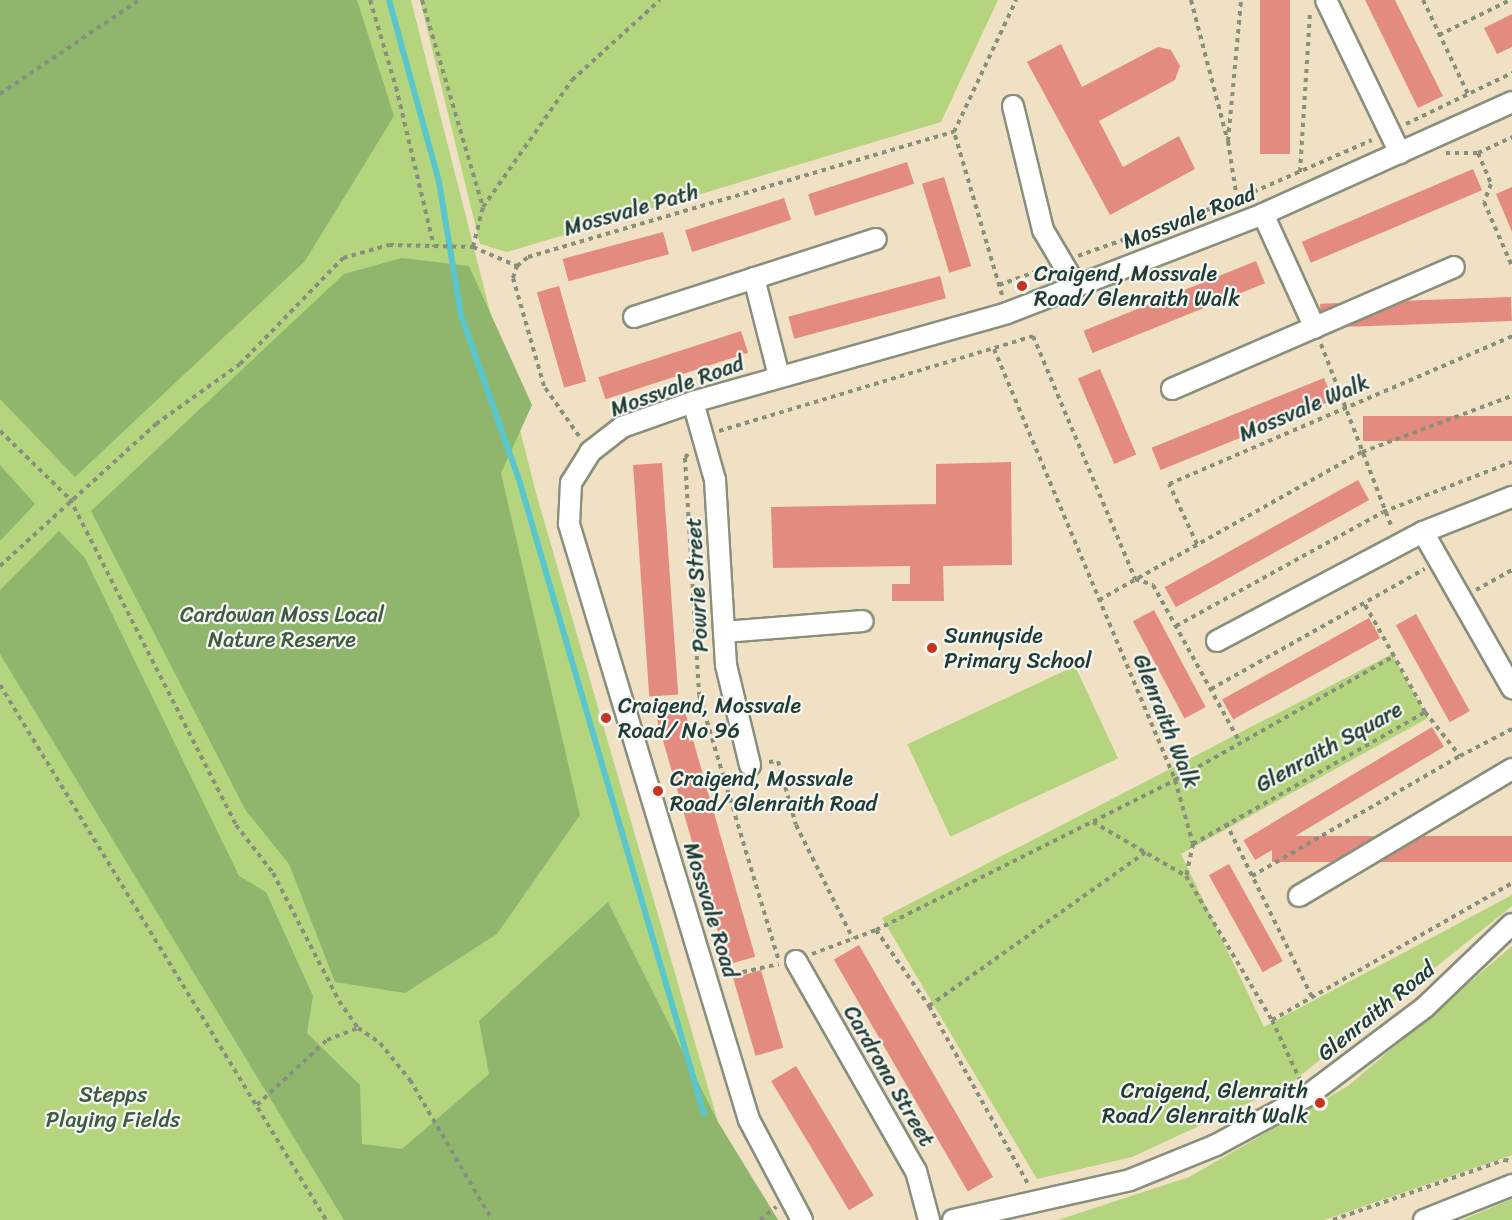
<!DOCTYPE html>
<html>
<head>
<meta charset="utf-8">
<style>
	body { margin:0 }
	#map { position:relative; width:1512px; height:1220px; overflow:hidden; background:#f0e1c5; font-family:Sriracha,sans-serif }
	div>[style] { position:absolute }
	.green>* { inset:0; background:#b4d57d; transform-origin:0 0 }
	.forest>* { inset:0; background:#8fb66c }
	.stream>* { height:6px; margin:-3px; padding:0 3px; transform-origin:3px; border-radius:3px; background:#59c6ce }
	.building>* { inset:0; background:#e38b7e; transform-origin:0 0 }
	.path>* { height:4px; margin-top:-2px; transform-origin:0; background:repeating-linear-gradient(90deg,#888f7c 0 4.5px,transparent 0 9px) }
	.roads { filter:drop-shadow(2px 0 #888f7c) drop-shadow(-2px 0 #888f7c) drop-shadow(0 2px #888f7c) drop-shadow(0 -2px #888f7c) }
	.minor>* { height:20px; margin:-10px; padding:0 10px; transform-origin:10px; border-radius:10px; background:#fff }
	.dots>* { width:16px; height:16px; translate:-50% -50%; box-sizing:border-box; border:3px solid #f6f6f2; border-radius:50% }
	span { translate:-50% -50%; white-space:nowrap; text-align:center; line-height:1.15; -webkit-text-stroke:4.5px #f6f6f2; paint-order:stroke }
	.street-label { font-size:22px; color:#1f3d34 }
	.poi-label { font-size:22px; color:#1f3d34 }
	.left { translate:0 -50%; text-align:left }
	.right { translate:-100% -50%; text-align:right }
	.park-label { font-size:22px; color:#3d5b43 }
</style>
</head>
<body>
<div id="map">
	<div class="green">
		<i style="clip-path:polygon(0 0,411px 0,536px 493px,718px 1122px,778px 1220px,0 1220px)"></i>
		<i style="clip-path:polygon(420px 0,998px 0,941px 122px,507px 252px,480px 244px)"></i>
		<i style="clip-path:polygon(1392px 654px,1428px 718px,1181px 854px,1264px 1027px,1512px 895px,1512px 906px,1290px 1084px,1132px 1157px,1037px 1179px,882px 918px)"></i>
		<i style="left:1075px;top:666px;width:102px;height:185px;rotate:65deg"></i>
		<i style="clip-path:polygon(1512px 946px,1512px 1155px,1324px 1220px,1058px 1220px,1189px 1177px,1348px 1086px)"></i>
		<i style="clip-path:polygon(1512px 1199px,1512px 1220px,1462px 1220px)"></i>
	</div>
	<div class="forest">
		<i style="clip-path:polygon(0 0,357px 0,394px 116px,305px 261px,75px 477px,0 399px)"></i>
		<i style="clip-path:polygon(402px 258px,469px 266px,532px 405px,501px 473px,580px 815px,497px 934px,405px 993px,335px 982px,289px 864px,246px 811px,91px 511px,344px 274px)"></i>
		<i style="clip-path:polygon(0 465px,35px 504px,0 541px)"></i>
		<i style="clip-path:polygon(59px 531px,85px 558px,239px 876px,266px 892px,313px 996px,307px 1033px,360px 1085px,362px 1144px,402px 1149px,489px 1074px,479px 1021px,608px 902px,718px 1122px,778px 1220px,344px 1220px,0 654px,0 590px)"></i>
	</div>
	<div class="stream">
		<i style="left:389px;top:0;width:189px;rotate:74.6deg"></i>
		<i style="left:439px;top:182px;width:135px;rotate:80.6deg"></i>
		<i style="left:461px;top:315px;width:178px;rotate:70.6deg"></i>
		<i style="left:520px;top:483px;width:657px;rotate:73.74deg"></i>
	</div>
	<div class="building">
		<i style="left:1260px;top:0;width:30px;height:154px"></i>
		<i style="clip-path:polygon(1365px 0,1395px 0,1443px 96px,1418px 108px)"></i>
		<i style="clip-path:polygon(1512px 14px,1512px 47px,1497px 54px,1484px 28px)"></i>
		<i style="clip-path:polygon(1061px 44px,1082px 87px,1158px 47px,1171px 50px,1180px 66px,1175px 80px,1099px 121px,1123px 167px,1179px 136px,1195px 169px,1110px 215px,1027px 62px)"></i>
		<i style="left:907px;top:162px;width:23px;height:104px;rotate:72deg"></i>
		<i style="left:1473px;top:169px;width:23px;height:186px;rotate:67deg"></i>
		<i style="left:944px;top:177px;width:93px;height:23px;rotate:73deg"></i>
		<i style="clip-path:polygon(1512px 187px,1512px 232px,1496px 194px)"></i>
		<i style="left:784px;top:198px;width:23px;height:104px;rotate:72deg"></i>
		<i style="left:663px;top:232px;width:23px;height:104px;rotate:75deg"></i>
		<i style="left:1256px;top:261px;width:24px;height:186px;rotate:68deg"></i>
		<i style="left:940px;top:276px;width:23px;height:157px;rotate:75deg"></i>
		<i style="left:559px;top:286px;width:99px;height:23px;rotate:74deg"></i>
		<i style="left:1511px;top:297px;width:24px;height:191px;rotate:88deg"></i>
		<i style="left:741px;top:331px;width:23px;height:150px;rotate:72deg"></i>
		<i style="left:1100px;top:369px;width:93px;height:24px;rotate:67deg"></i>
		<i style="left:1324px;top:378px;width:24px;height:186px;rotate:68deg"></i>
		<i style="left:1512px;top:416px;width:25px;height:149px;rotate:90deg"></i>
		<i style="clip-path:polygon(1011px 462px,1012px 565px,943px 566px,944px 601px,892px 601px,892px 584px,910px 584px,910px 566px,773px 568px,771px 507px,936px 504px,936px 464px)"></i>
		<i style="left:662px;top:463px;width:232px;height:29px;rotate:86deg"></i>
		<i style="left:1358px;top:480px;width:23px;height:221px;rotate:61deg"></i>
		<i style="left:1154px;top:610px;width:110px;height:24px;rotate:62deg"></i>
		<i style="left:1416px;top:614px;width:111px;height:23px;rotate:61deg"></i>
		<i style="left:1369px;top:618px;width:23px;height:168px;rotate:61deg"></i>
		<i style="left:683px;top:705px;width:262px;height:29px;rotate:74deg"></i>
		<i style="left:1432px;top:727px;width:23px;height:220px;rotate:59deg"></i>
		<i style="left:1512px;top:836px;width:26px;height:240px;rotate:90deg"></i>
		<i style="left:1229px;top:864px;width:111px;height:23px;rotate:61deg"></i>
		<i style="left:859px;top:945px;width:268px;height:29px;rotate:60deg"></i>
		<i style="left:761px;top:970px;width:81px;height:29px;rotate:74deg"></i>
		<i style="left:796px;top:1066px;width:151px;height:29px;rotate:59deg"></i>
	</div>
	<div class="path">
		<i style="left:370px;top:0;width:91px;rotate:73.4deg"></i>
		<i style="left:396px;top:87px;width:164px;rotate:76.6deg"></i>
		<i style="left:422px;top:0;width:216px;rotate:73.6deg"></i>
		<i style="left:1191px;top:0;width:143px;rotate:75.4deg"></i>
		<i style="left:1423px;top:0;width:104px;rotate:64.4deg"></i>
		<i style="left:1439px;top:35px;width:79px;rotate:-26.2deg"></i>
		<i style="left:0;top:94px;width:168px;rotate:-34.1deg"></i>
		<i style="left:1406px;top:124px;width:118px;rotate:-25.7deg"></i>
		<i style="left:1446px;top:153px;width:32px"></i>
		<i style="left:1478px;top:153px;width:38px;rotate:-25deg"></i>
		<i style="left:1478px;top:153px;width:34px;rotate:67deg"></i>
		<i style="left:1491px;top:184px;width:19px;rotate:111deg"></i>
		<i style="left:1484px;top:202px;width:70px;rotate:66.4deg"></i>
		<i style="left:1300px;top:172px;width:161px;rotate:-86.4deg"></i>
		<i style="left:1237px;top:199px;width:59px;rotate:-98.8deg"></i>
		<i style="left:1228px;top:141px;width:142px;rotate:-84.7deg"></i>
		<i style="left:473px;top:247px;width:41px;rotate:-76deg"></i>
		<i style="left:483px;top:207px;width:155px;rotate:-55deg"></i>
		<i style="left:572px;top:80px;width:119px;rotate:-42.3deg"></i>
		<i style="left:1078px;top:256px;width:169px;rotate:-19.7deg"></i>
		<i style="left:1237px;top:199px;width:147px;rotate:-23.6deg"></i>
		<i style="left:999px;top:285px;width:50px;rotate:-19.9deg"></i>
		<i style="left:1002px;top:295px;width:170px;rotate:-106.4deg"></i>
		<i style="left:954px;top:132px;width:146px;rotate:-64.8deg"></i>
		<i style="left:1321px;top:344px;width:197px;rotate:68.9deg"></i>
		<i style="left:994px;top:349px;width:467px;rotate:67.2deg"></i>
		<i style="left:1175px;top:780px;width:66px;rotate:74.3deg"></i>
		<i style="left:1193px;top:844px;width:33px;rotate:102deg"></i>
		<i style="left:1186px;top:876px;width:168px;rotate:59.2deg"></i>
		<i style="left:1272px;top:1020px;width:66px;rotate:65deg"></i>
		<i style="left:0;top:431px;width:98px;rotate:44.2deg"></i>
		<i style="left:70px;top:499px;width:366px;rotate:63deg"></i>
		<i style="left:236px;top:825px;width:61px;rotate:52.4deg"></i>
		<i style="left:273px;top:873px;width:144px;rotate:62.7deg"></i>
		<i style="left:339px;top:1001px;width:33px;rotate:55deg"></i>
		<i style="left:358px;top:1028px;width:27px;rotate:34deg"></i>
		<i style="left:380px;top:1043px;width:48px;rotate:51deg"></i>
		<i style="left:410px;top:1080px;width:162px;rotate:59.6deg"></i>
		<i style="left:719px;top:431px;width:328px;rotate:-16.8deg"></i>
		<i style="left:1033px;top:336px;width:264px;rotate:67.2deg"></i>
		<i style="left:1135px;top:579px;width:19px;rotate:18deg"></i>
		<i style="left:1153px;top:585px;width:178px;rotate:61.1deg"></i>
		<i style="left:579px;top:436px;width:61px;rotate:-125deg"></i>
		<i style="left:544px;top:386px;width:112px;rotate:-106deg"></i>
		<i style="left:513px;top:278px;width:13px;rotate:-72deg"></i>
		<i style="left:517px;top:266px;width:14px;rotate:-39deg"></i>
		<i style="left:528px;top:257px;width:444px;rotate:-16.4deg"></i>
		<i style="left:688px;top:454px;width:5px;rotate:127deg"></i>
		<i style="left:685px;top:458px;width:237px;rotate:86.6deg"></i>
		<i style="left:699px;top:695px;width:275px;rotate:73.3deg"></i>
		<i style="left:1197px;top:544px;width:66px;rotate:-115deg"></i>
		<i style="left:1169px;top:484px;width:374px;rotate:-23.3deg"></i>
		<i style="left:0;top:566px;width:211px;rotate:-42.3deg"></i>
		<i style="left:156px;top:424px;width:103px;rotate:-35.5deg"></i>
		<i style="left:240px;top:364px;width:148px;rotate:-45.8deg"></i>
		<i style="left:343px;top:258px;width:48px;rotate:-15.8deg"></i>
		<i style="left:389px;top:245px;width:84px;rotate:1.4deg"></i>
		<i style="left:473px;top:247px;width:48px;rotate:23.4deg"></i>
		<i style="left:1476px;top:590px;width:41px;rotate:-29.1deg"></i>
		<i style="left:1099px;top:600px;width:302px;rotate:-29.4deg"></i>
		<i style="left:1362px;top:452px;width:160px;rotate:-20.5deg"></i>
		<i style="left:1176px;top:626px;width:236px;rotate:-28.8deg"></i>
		<i style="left:1383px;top:512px;width:138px;rotate:-21.2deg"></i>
		<i style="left:0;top:685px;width:626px;rotate:58.64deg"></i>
		<i style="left:1211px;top:689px;width:245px;rotate:-29.3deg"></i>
		<i style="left:1425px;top:712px;width:56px;rotate:51.5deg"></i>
		<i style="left:1460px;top:756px;width:59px;rotate:-27.4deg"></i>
		<i style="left:769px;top:762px;width:9px;rotate:-6deg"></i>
		<i style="left:778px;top:761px;width:66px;rotate:74.3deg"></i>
		<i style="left:796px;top:825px;width:127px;rotate:63.4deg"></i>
		<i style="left:1093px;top:822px;width:108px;rotate:30.1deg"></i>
		<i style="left:1226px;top:823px;width:194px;rotate:63.7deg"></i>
		<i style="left:1193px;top:844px;width:267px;rotate:-29.6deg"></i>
		<i style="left:1425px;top:712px;width:64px;rotate:-119deg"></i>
		<i style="left:1252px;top:876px;width:240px;rotate:-30deg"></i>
		<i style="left:876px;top:930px;width:93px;rotate:55.1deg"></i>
		<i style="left:929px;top:1006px;width:204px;rotate:60.9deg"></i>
		<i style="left:812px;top:954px;width:68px;rotate:-20.6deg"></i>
		<i style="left:876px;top:930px;width:335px;rotate:-26.6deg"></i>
		<i style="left:1175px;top:780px;width:252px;rotate:-29.5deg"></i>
		<i style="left:1394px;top:656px;width:61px;rotate:-119.5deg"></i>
		<i style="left:725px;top:976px;width:55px;rotate:-12.5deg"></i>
		<i style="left:929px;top:1006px;width:266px;rotate:-35.4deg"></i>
		<i style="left:1272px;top:1020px;width:276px;rotate:-29.7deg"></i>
		<i style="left:257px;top:1105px;width:96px;rotate:-42.9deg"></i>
		<i style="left:327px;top:1040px;width:33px;rotate:-21deg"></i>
		<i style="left:760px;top:1220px;width:21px;rotate:-39deg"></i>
		<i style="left:1333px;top:1220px;width:181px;rotate:-19.3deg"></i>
		<i style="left:1504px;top:1160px;width:8px;rotate:7deg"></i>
	</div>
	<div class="roads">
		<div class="minor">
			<i style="left:1326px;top:0;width:170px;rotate:64.2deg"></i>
			<i style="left:1013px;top:106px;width:128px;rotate:76.4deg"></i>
			<i style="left:1043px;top:230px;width:65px;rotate:59.5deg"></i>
			<i style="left:1263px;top:214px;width:125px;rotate:65.5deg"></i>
			<i style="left:754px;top:278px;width:101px;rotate:75.7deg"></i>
			<i style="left:634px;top:317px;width:254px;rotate:-17.9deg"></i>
			<i style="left:1172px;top:389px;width:307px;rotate:-23.4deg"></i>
			<i style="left:693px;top:402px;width:81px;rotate:74.2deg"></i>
			<i style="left:715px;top:480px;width:185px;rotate:86.6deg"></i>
			<i style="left:726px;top:665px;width:103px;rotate:76.5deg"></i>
			<i style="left:1423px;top:532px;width:180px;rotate:60.3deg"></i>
			<i style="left:724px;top:632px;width:139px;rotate:-4.5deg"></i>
			<i style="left:1217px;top:641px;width:233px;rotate:-27.9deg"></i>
			<i style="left:1423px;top:532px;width:96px;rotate:-21.5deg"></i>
			<i style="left:1299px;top:896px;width:248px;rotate:-30.8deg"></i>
			<i style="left:796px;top:961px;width:242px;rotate:60.3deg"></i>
			<i style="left:916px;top:1171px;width:51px;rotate:75.1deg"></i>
			<i style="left:802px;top:1220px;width:113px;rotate:-117.9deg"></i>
			<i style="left:749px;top:1120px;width:623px;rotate:-106.81deg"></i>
			<i style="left:569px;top:524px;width:41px;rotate:-87.2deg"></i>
			<i style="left:571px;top:483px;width:36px;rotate:-58deg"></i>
			<i style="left:590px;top:452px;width:41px;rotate:-38deg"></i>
			<i style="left:622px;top:427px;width:75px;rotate:-19.4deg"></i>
			<i style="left:693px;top:402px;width:326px;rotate:-15.8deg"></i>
			<i style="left:1007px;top:313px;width:274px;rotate:-21.1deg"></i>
			<i style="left:1263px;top:214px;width:273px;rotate:-24.2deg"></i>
			<i style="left:953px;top:1220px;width:181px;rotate:-12.7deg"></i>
			<i style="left:1130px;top:1180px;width:93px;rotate:-22.1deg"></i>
			<i style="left:1216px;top:1145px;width:103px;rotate:-28.3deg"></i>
			<i style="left:1307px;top:1096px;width:148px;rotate:-37deg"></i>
			<i style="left:1425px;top:1007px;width:120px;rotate:-43.7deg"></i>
			<i style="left:1424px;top:1220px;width:95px;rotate:-21.7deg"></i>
		</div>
	</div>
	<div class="dots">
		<i style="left:1022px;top:286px;background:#c8321e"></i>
		<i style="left:932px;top:648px;background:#c8321e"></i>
		<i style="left:606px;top:718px;background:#c8321e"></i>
		<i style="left:658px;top:791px;background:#c8321e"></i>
		<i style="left:1320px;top:1103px;background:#c8321e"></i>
	</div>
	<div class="street-label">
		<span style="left:631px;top:210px;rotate:-16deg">Mossvale Path</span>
		<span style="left:1189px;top:217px;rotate:-21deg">Mossvale Road</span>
		<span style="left:677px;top:386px;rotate:-20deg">Mossvale Road</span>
		<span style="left:1304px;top:408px;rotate:-23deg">Mossvale Walk</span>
		<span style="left:697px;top:585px;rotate:-93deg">Powrie Street</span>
		<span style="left:1166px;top:721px;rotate:68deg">Glenraith Walk</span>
		<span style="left:1329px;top:747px;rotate:-29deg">Glenraith Square</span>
		<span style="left:711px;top:910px;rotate:73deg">Mossvale Road</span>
		<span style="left:1376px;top:1011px;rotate:-39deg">Glenraith Road</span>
		<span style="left:889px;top:1076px;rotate:60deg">Cardrona Street</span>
	</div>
	<div class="poi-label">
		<span class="left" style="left:1034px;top:286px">Craigend, Mossvale<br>Road/ Glenraith Walk</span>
		<span class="left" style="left:944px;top:648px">Sunnyside<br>Primary School</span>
		<span class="left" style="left:618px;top:718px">Craigend, Mossvale<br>Road/ No 96</span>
		<span class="left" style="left:670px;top:791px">Craigend, Mossvale<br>Road/ Glenraith Road</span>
		<span class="right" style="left:1308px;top:1103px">Craigend, Glenraith<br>Road/ Glenraith Walk</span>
	</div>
	<div class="park-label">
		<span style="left:282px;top:627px">Cardowan Moss Local<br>Nature Reserve</span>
		<span style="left:113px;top:1107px">Stepps<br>Playing Fields</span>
	</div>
</div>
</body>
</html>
